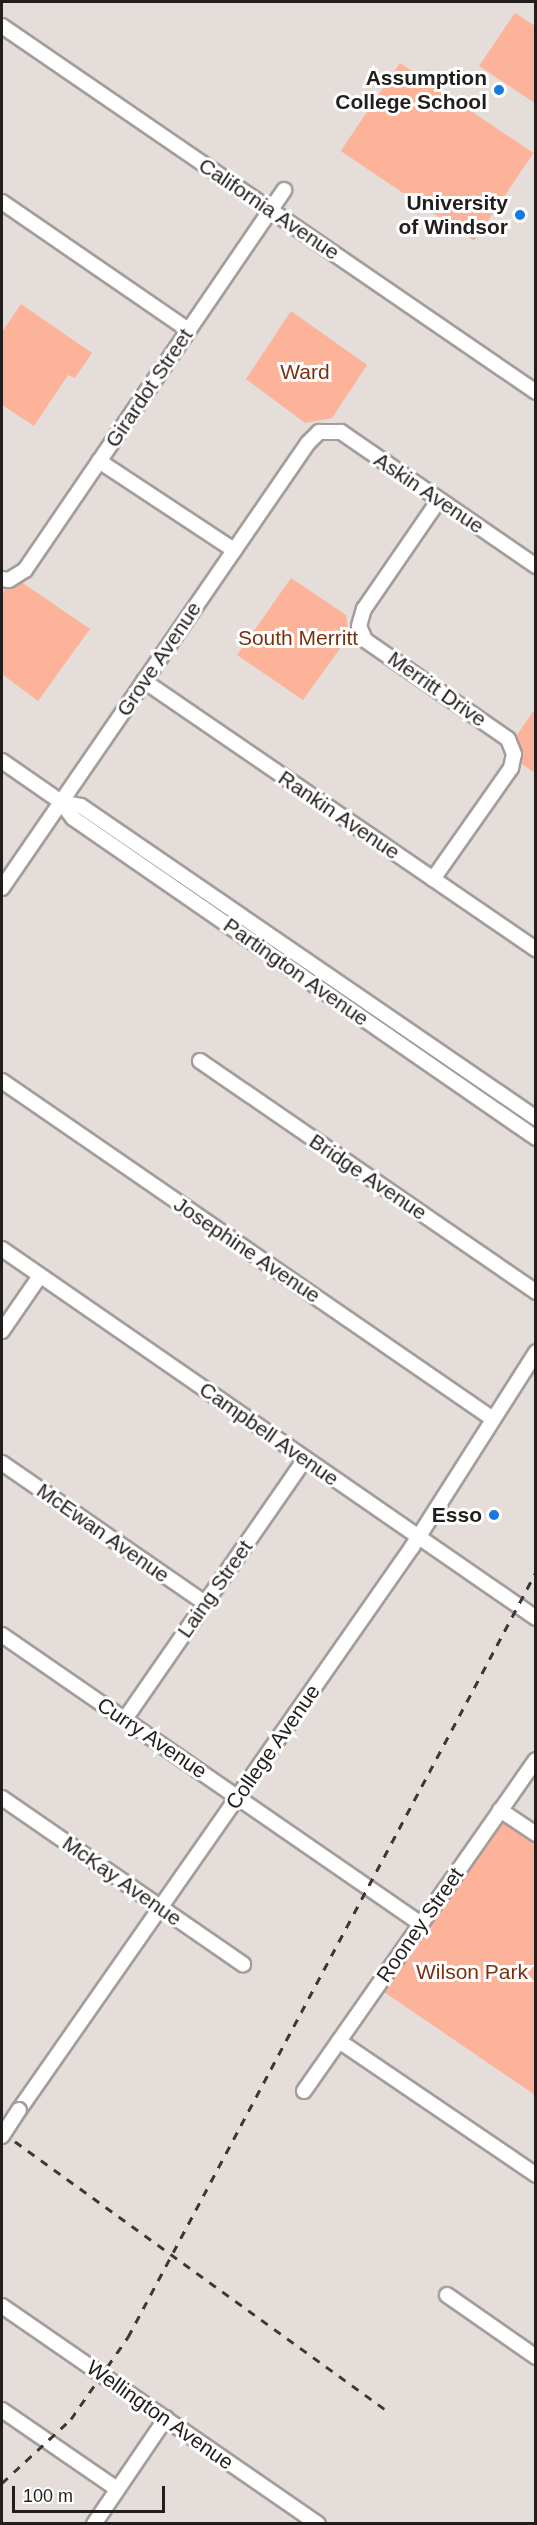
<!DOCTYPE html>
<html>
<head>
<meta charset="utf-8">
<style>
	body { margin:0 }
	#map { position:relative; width:537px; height:2525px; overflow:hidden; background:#e5ddda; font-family:Arial,sans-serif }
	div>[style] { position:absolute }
	.green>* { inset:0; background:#fdb399; transform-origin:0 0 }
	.roads { filter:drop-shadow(2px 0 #a59d9b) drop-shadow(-2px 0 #a59d9b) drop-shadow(0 2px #a59d9b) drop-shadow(0 -2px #a59d9b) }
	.minor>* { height:14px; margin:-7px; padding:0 7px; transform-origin:7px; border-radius:7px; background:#fff }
	.rail>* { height:3px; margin-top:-1.5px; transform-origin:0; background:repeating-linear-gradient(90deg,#3a3735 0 8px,transparent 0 16px) }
	.bridges { filter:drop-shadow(2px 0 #a59d9b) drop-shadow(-2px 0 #a59d9b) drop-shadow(0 2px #a59d9b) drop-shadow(0 -2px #a59d9b) }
	.minor-bridge>* { height:14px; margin:-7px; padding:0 7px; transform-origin:7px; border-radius:7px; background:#fff }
	.dots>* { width:16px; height:16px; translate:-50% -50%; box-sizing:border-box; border:3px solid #fff; border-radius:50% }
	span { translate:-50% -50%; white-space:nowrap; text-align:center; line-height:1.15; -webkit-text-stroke:6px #fff; paint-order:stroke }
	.poi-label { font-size:21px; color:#211e1d; font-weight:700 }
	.right { translate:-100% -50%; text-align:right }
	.street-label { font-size:21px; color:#211e1d }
	.park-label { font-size:21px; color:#7b3010 }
	.frame { position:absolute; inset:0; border:3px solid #211e1d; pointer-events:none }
	.scale { position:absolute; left:12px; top:2486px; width:153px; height:27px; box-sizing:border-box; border:3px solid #211e1d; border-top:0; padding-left:8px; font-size:18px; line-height:21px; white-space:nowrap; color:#211e1d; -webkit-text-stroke:4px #fff; paint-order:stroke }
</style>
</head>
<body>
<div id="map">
	<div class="green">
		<i style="clip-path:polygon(515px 13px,535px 26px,535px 103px,479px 66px)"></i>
		<i style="left:400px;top:63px;width:161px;height:106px;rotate:34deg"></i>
		<i style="clip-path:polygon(21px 304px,92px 353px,75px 378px,68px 375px,34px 426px,2px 405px,2px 332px)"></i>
		<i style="clip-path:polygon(291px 311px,367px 365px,332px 418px,305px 423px,246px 379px)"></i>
		<i style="clip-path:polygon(291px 578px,346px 615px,349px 636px,303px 700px,237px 655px)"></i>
		<i style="clip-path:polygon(20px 581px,90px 629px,38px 701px,2px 674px,2px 594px,7px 585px)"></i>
		<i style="clip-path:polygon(535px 709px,535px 773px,519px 762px,514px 739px)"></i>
		<i style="clip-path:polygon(501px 1818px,535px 1841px,535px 2095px,381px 1990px)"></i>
	</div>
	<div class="roads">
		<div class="minor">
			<i style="left:2px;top:26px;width:647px;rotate:34.43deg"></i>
			<i style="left:2px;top:202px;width:226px;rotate:34.5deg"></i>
			<i style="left:99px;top:461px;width:162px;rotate:33.4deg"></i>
			<i style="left:2px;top:579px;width:7px;rotate:8deg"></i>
			<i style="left:9px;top:580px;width:19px;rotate:-32deg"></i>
			<i style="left:25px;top:570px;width:460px;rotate:-55.7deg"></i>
			<i style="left:144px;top:681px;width:475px;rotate:34.4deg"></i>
			<i style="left:2px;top:761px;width:72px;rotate:34.8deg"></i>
			<i style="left:61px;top:802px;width:20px;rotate:53deg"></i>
			<i style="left:73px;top:818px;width:563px;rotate:34.65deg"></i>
			<i style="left:61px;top:802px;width:20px;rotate:11deg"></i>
			<i style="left:81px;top:806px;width:552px;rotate:34.44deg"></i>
			<i style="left:433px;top:879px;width:136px;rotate:-54.9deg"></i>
			<i style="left:511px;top:768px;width:14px;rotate:-78deg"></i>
			<i style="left:514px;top:754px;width:16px;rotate:-112deg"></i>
			<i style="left:508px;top:739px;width:174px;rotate:-145.3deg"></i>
			<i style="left:365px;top:640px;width:15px;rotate:-113deg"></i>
			<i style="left:359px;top:626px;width:18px;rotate:-74deg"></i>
			<i style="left:364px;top:609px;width:132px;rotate:-55.5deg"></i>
			<i style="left:2px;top:888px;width:540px;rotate:-55.49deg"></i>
			<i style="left:308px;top:443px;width:16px;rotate:-45deg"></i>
			<i style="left:319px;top:432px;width:22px"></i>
			<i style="left:341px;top:432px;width:237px;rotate:34.5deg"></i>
			<i style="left:200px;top:1061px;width:408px;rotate:34.5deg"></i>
			<i style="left:2px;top:1081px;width:596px;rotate:34.54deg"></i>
			<i style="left:2px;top:1249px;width:649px;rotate:34.64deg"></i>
			<i style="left:2px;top:1331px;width:67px;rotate:-55.4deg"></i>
			<i style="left:2px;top:1463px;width:247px;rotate:34.6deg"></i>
			<i style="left:2px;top:1635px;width:509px;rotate:34.6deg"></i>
			<i style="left:125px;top:1719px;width:316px;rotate:-55.3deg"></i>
			<i style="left:2px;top:1798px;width:293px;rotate:34.6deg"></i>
			<i style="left:500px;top:1810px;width:43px;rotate:33.7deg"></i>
			<i style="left:339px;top:2041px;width:238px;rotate:34.2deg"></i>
			<i style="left:304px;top:2091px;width:404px;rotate:-55deg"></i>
			<i style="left:19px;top:2110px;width:687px;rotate:-55.08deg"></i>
			<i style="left:412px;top:1547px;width:231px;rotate:-57.5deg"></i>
			<i style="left:447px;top:2295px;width:108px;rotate:34.9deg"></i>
			<i style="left:2px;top:2306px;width:384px;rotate:34.6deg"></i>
			<i style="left:2px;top:2410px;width:140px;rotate:34.5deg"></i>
			<i style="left:94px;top:2524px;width:128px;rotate:-55.8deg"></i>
		</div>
	</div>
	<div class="rail">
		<i style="left:2px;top:2132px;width:473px;rotate:35.9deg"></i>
		<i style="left:2px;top:2483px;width:94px;rotate:-42.8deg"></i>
		<i style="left:71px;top:2419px;width:100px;rotate:-55.2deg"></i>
		<i style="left:128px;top:2337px;width:867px;rotate:-61.93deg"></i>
	</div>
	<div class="bridges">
		<div class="minor-bridge">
			<i style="left:2px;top:2136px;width:31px;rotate:-57deg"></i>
		</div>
	</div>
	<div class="dots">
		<i style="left:499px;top:90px;background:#167ae2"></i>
		<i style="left:520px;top:215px;background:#167ae2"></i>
		<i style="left:494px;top:1515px;background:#167ae2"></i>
	</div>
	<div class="poi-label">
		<span class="right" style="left:487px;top:90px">Assumption<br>College School</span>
		<span class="right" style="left:508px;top:215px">University<br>of Windsor</span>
		<span class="right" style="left:482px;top:1515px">Esso</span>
	</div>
	<div class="street-label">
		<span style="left:269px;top:209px;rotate:34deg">California Avenue</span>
		<span style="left:149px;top:388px;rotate:-56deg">Girardot Street</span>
		<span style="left:429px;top:493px;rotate:34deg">Askin Avenue</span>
		<span style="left:159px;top:659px;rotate:-56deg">Grove Avenue</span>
		<span style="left:437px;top:689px;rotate:35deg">Merritt Drive</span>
		<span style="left:339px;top:815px;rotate:34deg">Rankin Avenue</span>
		<span style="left:296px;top:972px;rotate:35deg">Partington Avenue</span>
		<span style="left:368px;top:1177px;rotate:34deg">Bridge Avenue</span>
		<span style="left:247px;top:1250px;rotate:34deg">Josephine Avenue</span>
		<span style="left:269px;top:1434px;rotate:35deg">Campbell Avenue</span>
		<span style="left:103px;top:1533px;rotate:35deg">McEwan Avenue</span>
		<span style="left:215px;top:1589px;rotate:-55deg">Laing Street</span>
		<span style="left:152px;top:1738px;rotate:34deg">Curry Avenue</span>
		<span style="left:273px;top:1747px;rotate:-55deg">College Avenue</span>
		<span style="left:122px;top:1881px;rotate:35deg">McKay Avenue</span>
		<span style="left:420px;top:1925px;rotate:-55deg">Rooney Street</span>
		<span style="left:160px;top:2415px;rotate:35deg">Wellington Avenue</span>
	</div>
	<div class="park-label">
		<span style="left:305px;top:372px">Ward</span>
		<span style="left:298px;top:638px">South Merritt</span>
		<span style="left:472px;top:1972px">Wilson Park</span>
	</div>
	<div class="frame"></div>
	<div class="scale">100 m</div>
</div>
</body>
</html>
